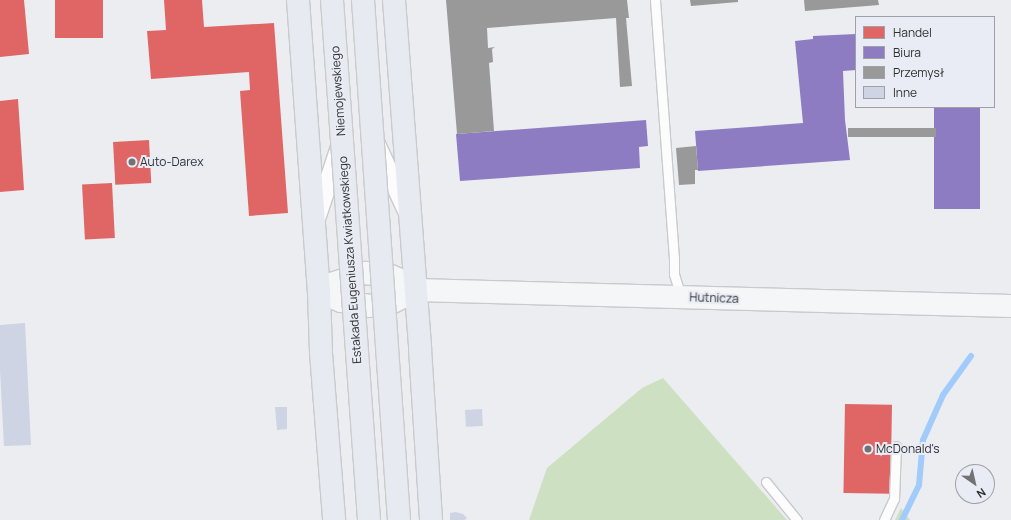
<!DOCTYPE html>
<html>
<head>
<meta charset="utf-8">
<style>
	body { margin:0 }
	#map { position:relative; width:1011px; height:520px; overflow:hidden; background:#ecedf1; font-family:Manrope,sans-serif }
	div>[style] { position:absolute }
	.green>* { inset:0; background:#cde0c1 }
	.shops>* { inset:0; background:#e06666; transform-origin:0 0 }
	.offices>* { inset:0; background:#8e7cc3; transform-origin:0 0 }
	.industry>* { inset:0; background:#999; transform-origin:0 0 }
	.stream>* { height:6px; margin:-3px; padding:0 3px; transform-origin:3px; border-radius:3px; background:#a1cbfa }
	.building>* { inset:0; background:#ced4e4; transform-origin:0 0 }
	.roads { filter:drop-shadow(1px 0 #c9cacd) drop-shadow(-1px 0 #c9cacd) drop-shadow(0 1px #c9cacd) drop-shadow(0 -1px #c9cacd) }
	.service>* { height:9px; margin:-4.5px; padding:0 4.5px; transform-origin:4.5px; border-radius:4.5px; background:#fcfcfd }
	.minor>* { height:18px; margin:-9px; padding:0 9px; transform-origin:9px; border-radius:9px; background:#fcfcfd }
	.secondary>* { height:22px; margin:-11px; padding:0 11px; transform-origin:11px; border-radius:11px; background:#f4f6f8 }
	.trunk>* { height:22px; margin:-11px; padding:0 11px; transform-origin:11px; border-radius:11px; background:#e7eaf1 }
	.bridges { filter:drop-shadow(1px 0 #cacbcd) drop-shadow(-1px 0 #cacbcd) drop-shadow(0 1px #cacbcd) drop-shadow(0 -1px #cacbcd) }
	.trunk-bridge>* { height:22px; margin:-11px; padding:0 11px; transform-origin:11px; border-radius:11px; background:#e7eaf1 }
	.dots>* { width:11px; height:11px; translate:-50% -50%; box-sizing:border-box; border:2px solid #e9ecf4; border-radius:50% }
	span { translate:-50% -50%; white-space:nowrap; text-align:center; line-height:1.15; -webkit-text-stroke:4px #e9ecf4; paint-order:stroke }
	.street-label { font-size:12px; color:#2f3032 }
	.poi-label { font-size:12px; color:#2f3032 }
	.left { translate:0 -50%; text-align:left }
	.legend { position:absolute; left:855px; top:16px; width:140px; height:92px; box-sizing:border-box; background:#e9ecf4; border:1px solid #9fa1a6; margin:0; padding:5px 7px; list-style:none; font-size:12px; color:#2f3032 }
	.legend li { display:flex; align-items:center; gap:8px; height:20px }
	.legend b { width:20px; border:1px solid #9fa1a6 }
	.north { position:absolute; left:955px; top:464px; width:40px; height:40px; box-sizing:border-box; background:#e9ecf4; border:1px solid #9fa1a6; border-radius:50%; rotate:146deg; font-size:11px; font-weight:700; line-height:16px; text-align:center; color:#2f3032 }
	.north::after { content:''; display:block; margin:auto; width:14px; height:18px; background:#717275; clip-path:polygon(50% 0,100% 100%,50% 72%,0 100%) }
</style>
</head>
<body>
<div id="map">
	<div class="green">
		<i style="clip-path:polygon(663px 378px,787px 520px,529px 520px,547px 468px,642px 388px)"></i>
		<i style="clip-path:polygon(901px 508px,910px 520px,895px 520px)"></i>
	</div>
	<div class="shops">
		<i style="clip-path:polygon(0 0,24px 0,29px 54px,0 57px)"></i>
		<i style="left:55px;top:0;width:48px;height:38px"></i>
		<i style="clip-path:polygon(164px 0,202px 0,204px 27px,274px 23px,288px 213px,249px 216px,240px 91px,250px 90px,249px 72px,151px 79px,147px 31px,166px 30px)"></i>
		<i style="clip-path:polygon(18px 99px,24px 190px,0 192px,0 101px)"></i>
		<i style="left:149px;top:140px;width:43px;height:36px;rotate:87deg"></i>
		<i style="left:112px;top:183px;width:55px;height:30px;rotate:87deg"></i>
		<i style="left:845px;top:404px;width:47px;height:89px;rotate:1deg"></i>
	</div>
	<div class="offices">
		<i style="clip-path:polygon(856px 34px,856px 70px,843px 71px,845px 120px,850px 160px,698px 171px,695px 131px,803px 123px,795px 41px,813px 39px,813px 36px)"></i>
		<i style="left:934px;top:107px;width:46px;height:102px"></i>
		<i style="clip-path:polygon(646px 120px,648px 146px,639px 147px,640px 168px,460px 181px,456px 134px)"></i>
	</div>
	<div class="industry">
		<i style="clip-path:polygon(446px 0,627px 0,629px 18px,626px 18px,632px 86px,620px 87px,616px 18px,487px 28px,488px 48px,495px 47px,492px 49px,493px 62px,489px 63px,494px 131px,457px 134px)"></i>
		<i style="clip-path:polygon(690px 0,738px 0,738px 2px,691px 6px)"></i>
		<i style="clip-path:polygon(804px 0,878px 0,879px 5px,805px 11px)"></i>
		<i style="left:936px;top:128px;width:9px;height:88px;rotate:90deg"></i>
		<i style="clip-path:polygon(696px 146px,698px 170px,695px 170px,695px 184px,679px 185px,676px 148px)"></i>
	</div>
	<div class="stream">
		<i style="left:902px;top:520px;width:39px;rotate:-64deg"></i>
		<i style="left:919px;top:485px;width:45px;rotate:-84.9deg"></i>
		<i style="left:923px;top:440px;width:49px;rotate:-66deg"></i>
		<i style="left:943px;top:395px;width:48px;rotate:-54.3deg"></i>
	</div>
	<div class="building">
		<i style="clip-path:polygon(25px 323px,31px 445px,4px 446px,0 370px,0 325px)"></i>
		<i style="clip-path:polygon(275px 407px,287px 407px,287px 429px,277px 430px)"></i>
		<i style="left:482px;top:409px;width:17px;height:17px;rotate:87deg"></i>
		<i style="clip-path:polygon(456px 512px,463px 514px,467px 518px,465px 520px,450px 520px,450px 513px)"></i>
	</div>
	<div class="roads">
		<div class="service">
			<i style="left:655px;top:0;width:259px;rotate:85.8deg"></i>
			<i style="left:674px;top:258px;width:16px;rotate:90deg"></i>
			<i style="left:674px;top:274px;width:24px;rotate:73deg"></i>
			<i style="left:766px;top:482px;width:49px;rotate:50.8deg"></i>
			<i style="left:884px;top:520px;width:23px;rotate:-65deg"></i>
			<i style="left:894px;top:499px;width:53px;rotate:-87.8deg"></i>
		</div>
		<div class="minor">
			<i style="left:376px;top:144px;width:76px;rotate:65.1deg"></i>
			<i style="left:316px;top:219px;width:79px;rotate:-71.6deg"></i>
		</div>
		<div class="secondary">
			<i style="left:319px;top:292px;width:24px;rotate:22deg"></i>
			<i style="left:341px;top:301px;width:27px;rotate:10deg"></i>
			<i style="left:368px;top:306px;width:21px;rotate:-5deg"></i>
			<i style="left:389px;top:304px;width:30px;rotate:-27deg"></i>
			<i style="left:416px;top:290px;width:595px;rotate:1.54deg"></i>
			<i style="left:319px;top:292px;width:14px;rotate:-34deg"></i>
			<i style="left:331px;top:284px;width:36px;rotate:-18deg"></i>
			<i style="left:365px;top:273px;width:26px;rotate:7deg"></i>
			<i style="left:391px;top:276px;width:12px;rotate:24deg"></i>
			<i style="left:402px;top:281px;width:17px;rotate:33deg"></i>
		</div>
		<div class="trunk">
			<i style="left:298px;top:0;width:293px;rotate:85.9deg"></i>
			<i style="left:319px;top:292px;width:61px;rotate:88.1deg"></i>
			<i style="left:321px;top:353px;width:168px;rotate:85.5deg"></i>
			<i style="left:394px;top:0;width:350px;rotate:85.7deg"></i>
			<i style="left:420px;top:349px;width:171px;rotate:86.3deg"></i>
		</div>
	</div>
	<div class="bridges">
		<div class="trunk-bridge">
			<i style="left:332px;top:0;width:521px;rotate:85.93deg"></i>
			<i style="left:363px;top:0;width:521px;rotate:86.04deg"></i>
		</div>
	</div>
	<div class="dots">
		<i style="left:132px;top:162px;background:#717275"></i>
		<i style="left:868px;top:449px;background:#717275"></i>
	</div>
	<div class="street-label">
		<span style="left:338px;top:91px;rotate:-94deg">Niemojewskiego</span>
		<span style="left:350px;top:260px;rotate:-94deg">Estakada Eugeniusza Kwiatkowskiego</span>
		<span style="left:714px;top:298px;rotate:2deg">Hutnicza</span>
	</div>
	<div class="poi-label">
		<span class="left" style="left:140px;top:162px">Auto-Darex</span>
		<span class="left" style="left:876px;top:449px">McDonald's</span>
	</div>
	<ul class="legend">
	<li><b style="height:11px;background:#e06666"></b>Handel</li>
	<li><b style="height:11px;background:#8e7cc3"></b>Biura</li>
	<li><b style="height:11px;background:#999"></b>Przemysł</li>
	<li><b style="height:11px;background:#ced4e4"></b>Inne</li>
	</ul>
	<div class="north">N</div>
</div>
</body>
</html>
